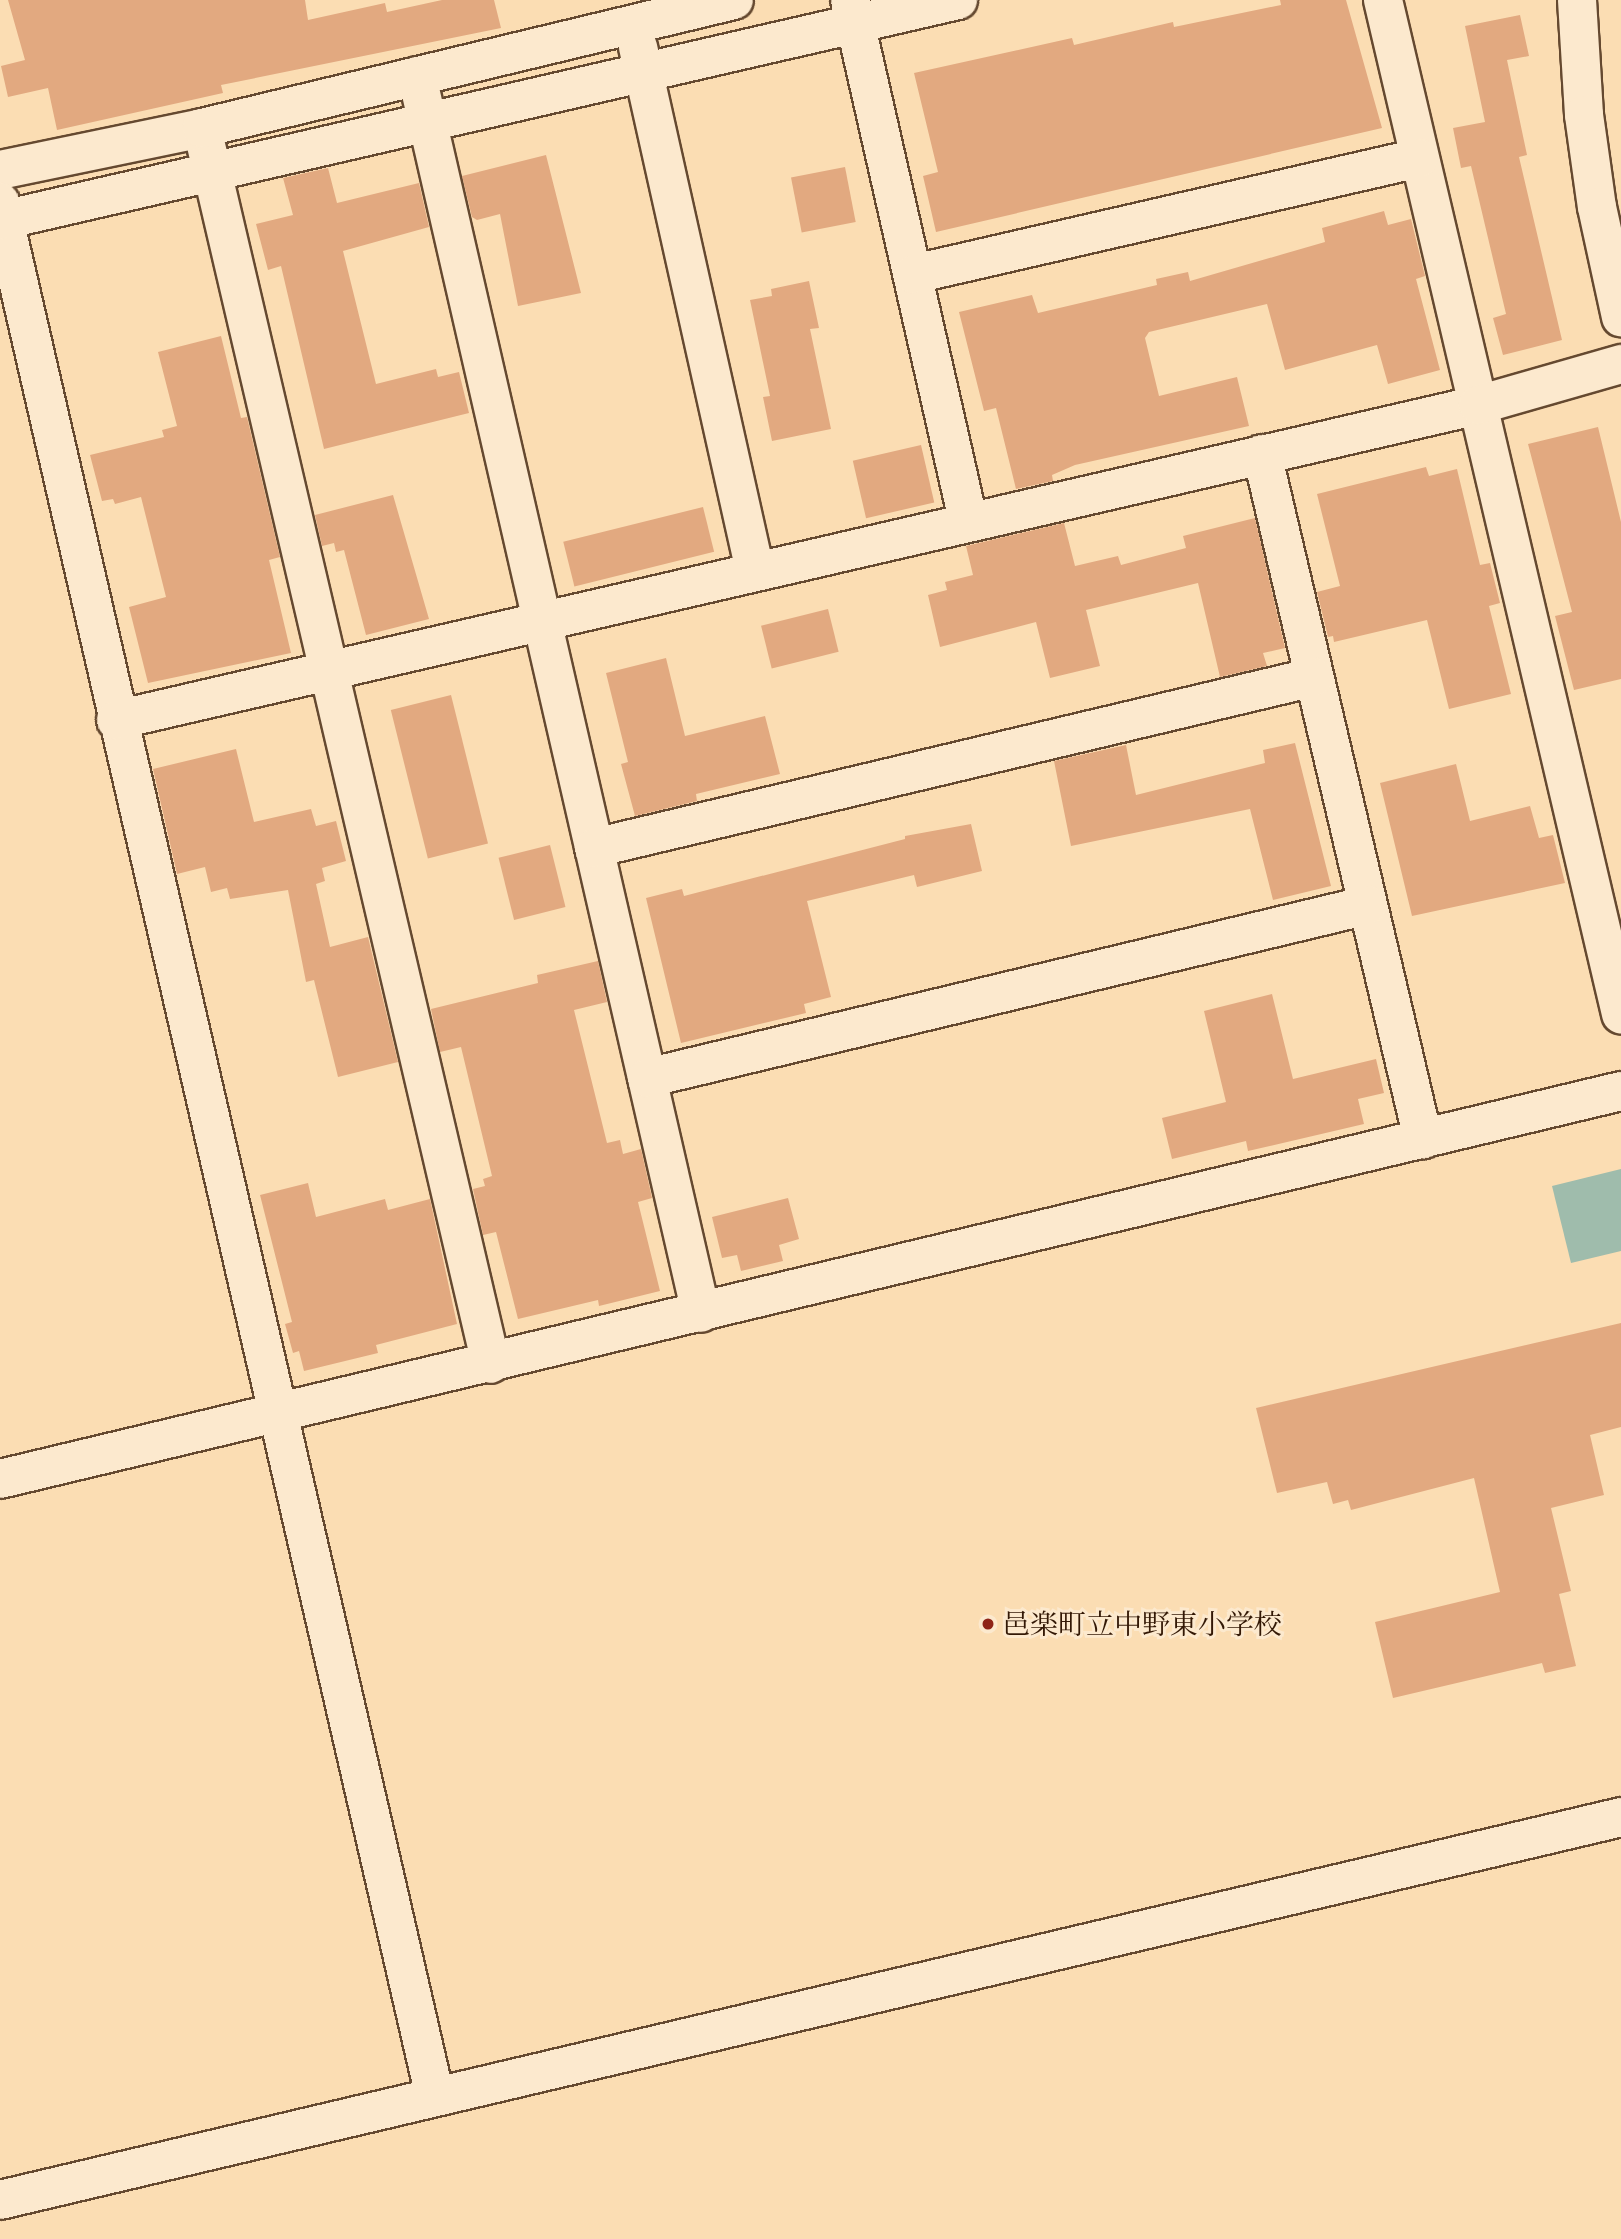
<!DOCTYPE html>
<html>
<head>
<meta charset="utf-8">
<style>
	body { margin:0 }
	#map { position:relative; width:1621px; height:2239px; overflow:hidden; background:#fbddb3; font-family:"EB Garamond","Noto Serif JP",serif }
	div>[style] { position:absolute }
	.water>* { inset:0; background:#9fbcac }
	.building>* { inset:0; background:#e2a980; transform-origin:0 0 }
	.roads { filter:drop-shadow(2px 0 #654930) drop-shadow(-2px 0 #654930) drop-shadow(0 2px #654930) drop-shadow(0 -2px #654930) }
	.minor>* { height:38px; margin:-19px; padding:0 19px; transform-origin:19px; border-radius:19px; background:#fce9ce }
	.dots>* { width:19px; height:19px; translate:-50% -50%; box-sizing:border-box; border:4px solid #fce9ce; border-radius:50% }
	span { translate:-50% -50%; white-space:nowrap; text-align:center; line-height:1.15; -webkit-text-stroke:6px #fce9ce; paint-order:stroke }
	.poi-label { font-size:28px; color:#331805 }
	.left { translate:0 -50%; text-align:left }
</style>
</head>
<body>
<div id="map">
	<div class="water">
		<i style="clip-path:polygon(1621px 1169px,1621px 1251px,1571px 1263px,1552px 1186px)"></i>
	</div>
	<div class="building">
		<i style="clip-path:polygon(8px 0,305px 0,308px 20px,385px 3px,387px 12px,442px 0,494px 0,501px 28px,221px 85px,223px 93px,57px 130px,48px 88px,8px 97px,1px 66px,25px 60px)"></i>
		<i style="clip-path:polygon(1280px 0,1346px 0,1382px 128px,936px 232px,923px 176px,938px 172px,914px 73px,1072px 38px,1074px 45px,1173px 22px,1174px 27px,1281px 5px)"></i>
		<i style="clip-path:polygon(1520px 15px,1529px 56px,1507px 60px,1527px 155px,1519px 157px,1562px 340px,1503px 355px,1493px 318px,1506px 314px,1471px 166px,1461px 168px,1453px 128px,1485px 122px,1465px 26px)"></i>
		<i style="clip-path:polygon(546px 155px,581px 293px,518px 306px,500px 214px,477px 220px,472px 217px,462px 176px)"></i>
		<i style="left:845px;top:167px;width:56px;height:55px;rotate:79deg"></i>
		<i style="clip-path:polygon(328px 168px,337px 203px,419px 183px,429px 227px,343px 251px,376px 384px,436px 369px,438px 377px,459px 372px,469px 413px,324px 449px,281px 266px,268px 270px,256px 224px,293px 215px,283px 178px)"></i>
		<i style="clip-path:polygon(1384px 211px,1388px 225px,1411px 219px,1425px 276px,1416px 279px,1440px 370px,1388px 384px,1377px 345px,1285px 370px,1267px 304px,1149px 332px,1145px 338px,1159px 396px,1237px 377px,1249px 426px,1075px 465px,1052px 475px,1053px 481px,1016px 489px,996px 408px,984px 411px,959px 312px,1032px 295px,1038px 313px,1157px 285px,1156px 279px,1188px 272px,1190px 281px,1325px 242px,1322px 228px)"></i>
		<i style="clip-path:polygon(809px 281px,819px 328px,810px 329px,831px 429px,772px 441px,763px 397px,770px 396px,750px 300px,772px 296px,771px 289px)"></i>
		<i style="clip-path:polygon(221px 336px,241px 418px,247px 417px,280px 557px,269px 560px,291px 653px,148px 683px,129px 607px,166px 597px,141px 497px,115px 504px,113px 499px,102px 501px,90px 455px,164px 437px,162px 430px,177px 426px,158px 352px)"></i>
		<i style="clip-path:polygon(1598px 427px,1621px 522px,1621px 679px,1574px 690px,1555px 616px,1572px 612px,1528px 444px)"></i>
		<i style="left:921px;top:445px;width:59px;height:70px;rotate:77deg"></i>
		<i style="clip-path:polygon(1426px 467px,1429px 476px,1457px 469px,1480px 565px,1490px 563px,1500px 603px,1489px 606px,1511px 694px,1449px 709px,1427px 620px,1334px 642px,1333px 636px,1328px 637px,1317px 592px,1340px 586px,1317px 494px)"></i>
		<i style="clip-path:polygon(393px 495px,429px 619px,366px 635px,344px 550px,336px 552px,334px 543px,322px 546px,315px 515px)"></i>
		<i style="left:703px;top:507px;width:46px;height:144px;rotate:76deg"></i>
		<i style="clip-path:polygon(1255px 518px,1285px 648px,1263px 653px,1267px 666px,1220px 677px,1198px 583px,1086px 610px,1100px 666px,1050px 678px,1036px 622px,940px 647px,928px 595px,947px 590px,945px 582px,973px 575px,966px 546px,1064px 523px,1075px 566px,1118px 556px,1121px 565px,1186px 548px,1183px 536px)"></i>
		<i style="left:828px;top:609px;width:44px;height:69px;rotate:76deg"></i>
		<i style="clip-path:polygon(666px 658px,685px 736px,765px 716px,780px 774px,696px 794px,697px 801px,635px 816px,621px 764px,628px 762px,606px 673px)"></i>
		<i style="left:451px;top:695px;width:153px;height:62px;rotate:76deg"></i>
		<i style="clip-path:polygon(1295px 743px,1331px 886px,1273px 900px,1250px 809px,1071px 846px,1054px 761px,1126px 745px,1136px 795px,1265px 763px,1263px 750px)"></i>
		<i style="clip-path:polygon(236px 749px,254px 822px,311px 809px,316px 826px,336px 821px,346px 861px,322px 868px,325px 881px,316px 884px,330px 947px,368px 937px,398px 1062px,338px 1077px,314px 980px,306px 982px,288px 890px,230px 899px,227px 888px,211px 892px,205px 867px,177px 874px,153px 769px)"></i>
		<i style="clip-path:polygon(1456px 764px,1470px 821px,1530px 806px,1539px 838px,1553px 835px,1565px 883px,1412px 916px,1380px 783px)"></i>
		<i style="clip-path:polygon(971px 824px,982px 871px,917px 887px,914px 875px,807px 901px,831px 997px,804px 1004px,806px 1013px,681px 1043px,646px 898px,682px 889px,684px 896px,905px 839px,905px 836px)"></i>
		<i style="left:550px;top:845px;width:64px;height:53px;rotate:76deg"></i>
		<i style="clip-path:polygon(598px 961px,607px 1002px,574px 1010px,607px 1143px,620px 1140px,623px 1154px,641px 1149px,652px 1198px,638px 1202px,660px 1291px,599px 1306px,598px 1300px,518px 1319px,496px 1232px,483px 1235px,473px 1189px,485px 1186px,483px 1179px,492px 1176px,461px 1047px,440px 1052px,431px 1009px,538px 983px,537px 975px)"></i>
		<i style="clip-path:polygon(1272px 994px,1293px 1079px,1376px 1059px,1384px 1093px,1358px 1099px,1364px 1124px,1248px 1151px,1246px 1141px,1172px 1159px,1162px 1118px,1226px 1102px,1204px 1011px)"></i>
		<i style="clip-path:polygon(308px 1183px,316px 1217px,385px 1199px,388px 1210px,430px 1199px,457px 1324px,376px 1345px,378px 1353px,304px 1371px,299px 1351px,293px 1353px,285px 1324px,292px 1322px,260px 1195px)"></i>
		<i style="clip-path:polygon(788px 1198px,799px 1239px,779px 1245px,783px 1261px,741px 1271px,737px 1255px,722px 1258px,712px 1217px)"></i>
		<i style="clip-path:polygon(1621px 1323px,1621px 1427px,1590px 1435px,1604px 1495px,1551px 1508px,1571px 1591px,1559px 1594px,1576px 1666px,1545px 1673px,1542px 1663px,1393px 1698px,1375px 1622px,1500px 1592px,1474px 1478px,1351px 1510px,1348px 1500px,1333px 1504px,1327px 1482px,1277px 1493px,1256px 1408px)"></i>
	</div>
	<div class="roads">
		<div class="minor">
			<i style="left:850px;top:0;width:533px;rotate:77.21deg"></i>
			<i style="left:1383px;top:0;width:1042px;rotate:76.79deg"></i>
			<i style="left:1577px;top:0;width:115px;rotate:86.5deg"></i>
			<i style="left:1584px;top:115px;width:93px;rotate:82deg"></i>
			<i style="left:1597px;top:207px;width:113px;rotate:77.7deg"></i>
			<i style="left:638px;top:47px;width:537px;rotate:77.41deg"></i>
			<i style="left:417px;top:76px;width:1269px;rotate:77.07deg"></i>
			<i style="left:202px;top:128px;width:1269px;rotate:76.84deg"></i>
			<i style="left:0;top:170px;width:206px;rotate:-11.7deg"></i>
			<i style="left:202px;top:128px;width:547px;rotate:-13.53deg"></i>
			<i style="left:0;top:202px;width:1944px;rotate:77.07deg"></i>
			<i style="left:3px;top:220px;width:980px;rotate:-12.97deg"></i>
			<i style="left:914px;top:274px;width:518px;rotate:-12.94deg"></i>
			<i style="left:1262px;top:454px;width:704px;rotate:76.77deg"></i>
			<i style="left:116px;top:720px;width:1398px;rotate:-13.02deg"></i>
			<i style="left:1478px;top:405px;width:149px;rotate:-16deg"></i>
			<i style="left:594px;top:848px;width:740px;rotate:-13.36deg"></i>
			<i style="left:647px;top:1078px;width:741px;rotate:-13.49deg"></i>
			<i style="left:0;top:1479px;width:1667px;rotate:-13.46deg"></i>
			<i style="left:0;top:2200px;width:1666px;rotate:-13.29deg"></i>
		</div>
	</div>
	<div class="dots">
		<i style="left:988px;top:1624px;background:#8f2418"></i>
	</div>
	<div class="poi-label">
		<span class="left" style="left:1002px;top:1624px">邑楽町立中野東小学校</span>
	</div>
</div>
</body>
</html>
